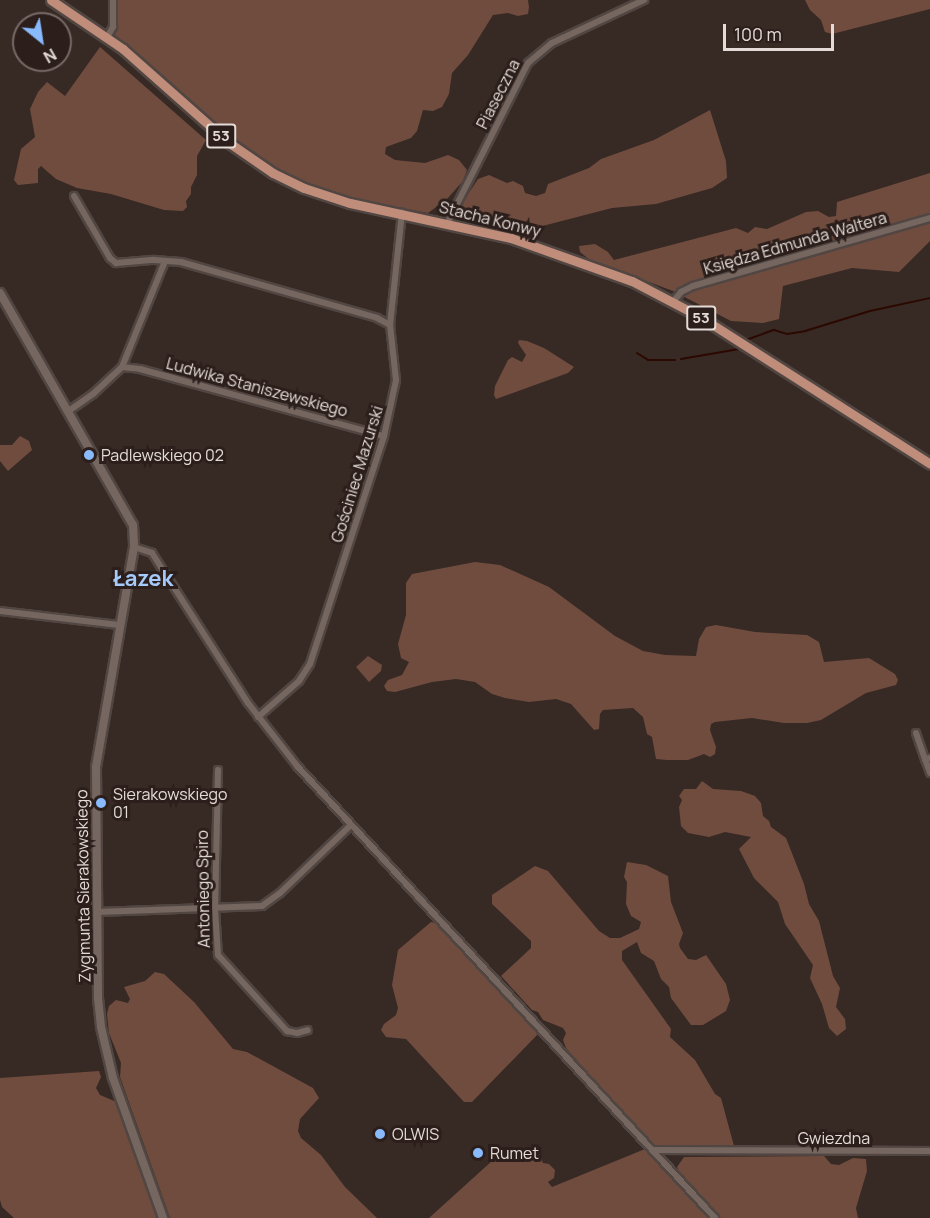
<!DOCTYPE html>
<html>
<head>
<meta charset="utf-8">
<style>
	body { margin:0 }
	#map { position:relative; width:930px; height:1218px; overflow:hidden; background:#372924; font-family:Manrope,sans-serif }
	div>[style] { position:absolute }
	.green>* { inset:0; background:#704c3f }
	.stream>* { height:2px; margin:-1px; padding:0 1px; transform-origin:1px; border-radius:1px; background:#2c0900 }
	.roads { filter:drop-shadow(2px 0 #514642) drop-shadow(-2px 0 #514642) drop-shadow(0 2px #514642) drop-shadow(0 -2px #514642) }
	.minor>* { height:6px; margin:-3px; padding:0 3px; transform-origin:3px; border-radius:3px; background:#766660 }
	.tertiary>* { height:8px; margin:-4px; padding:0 4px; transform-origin:4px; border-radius:4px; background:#766660 }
	.primary>* { height:9px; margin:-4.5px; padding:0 4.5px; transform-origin:4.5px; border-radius:4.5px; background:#bf8d7a }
	.dots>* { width:16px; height:16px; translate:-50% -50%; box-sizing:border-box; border:3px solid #2c1f1b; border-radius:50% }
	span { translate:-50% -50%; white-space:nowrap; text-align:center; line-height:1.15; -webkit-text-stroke:6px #2c1f1b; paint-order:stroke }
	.shield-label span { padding:2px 4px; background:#2c1f1b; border:2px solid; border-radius:4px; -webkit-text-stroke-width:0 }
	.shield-label { font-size:15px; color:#e4dbd7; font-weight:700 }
	.street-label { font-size:16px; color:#e4dbd7 }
	.poi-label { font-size:16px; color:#e4dbd7 }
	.left { translate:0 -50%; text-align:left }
	.district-label { font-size:22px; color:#a6cafc; font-weight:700 }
	.north { position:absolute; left:12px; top:12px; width:60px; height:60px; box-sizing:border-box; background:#2c1f1b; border:2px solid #766a66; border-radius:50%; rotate:150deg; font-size:16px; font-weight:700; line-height:24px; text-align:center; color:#e4dbd7 }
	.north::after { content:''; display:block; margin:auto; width:21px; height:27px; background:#89bafc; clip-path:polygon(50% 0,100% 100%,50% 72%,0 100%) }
	.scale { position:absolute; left:723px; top:24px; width:111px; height:27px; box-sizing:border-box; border:3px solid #e4dbd7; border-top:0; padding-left:8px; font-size:18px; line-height:21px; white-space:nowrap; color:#e4dbd7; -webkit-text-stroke:4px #2c1f1b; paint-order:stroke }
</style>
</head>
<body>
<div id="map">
	<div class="green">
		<i style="clip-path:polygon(117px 0,528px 0,529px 7px,528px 14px,518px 16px,508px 13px,493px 15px,468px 55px,452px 73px,449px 94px,442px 107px,433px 111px,423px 110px,417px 131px,411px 138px,386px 147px,385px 154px,395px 160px,425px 163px,448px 155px,459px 160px,467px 170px,463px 181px,447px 199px,428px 213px,330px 194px,290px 177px,263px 162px,214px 124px,115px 35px)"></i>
		<i style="clip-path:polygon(805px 0,930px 0,930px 9px,832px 34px,825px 32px,821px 20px,810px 10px)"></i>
		<i style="clip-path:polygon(100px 47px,206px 140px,197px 156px,197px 175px,191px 187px,191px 194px,186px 201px,187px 207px,183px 211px,164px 210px,111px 194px,77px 188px,56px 179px,41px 166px,38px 169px,38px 183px,18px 185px,14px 180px,21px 149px,35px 137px,30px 109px,38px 92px,47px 82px,65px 96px)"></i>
		<i style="clip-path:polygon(710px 110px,726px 161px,727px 178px,712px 188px,656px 204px,612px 208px,527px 230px,513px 232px,458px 219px,458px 209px,478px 179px,489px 175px,507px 183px,513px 181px,523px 186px,525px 193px,536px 196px,545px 193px,548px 184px,589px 168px,601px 159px,654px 140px)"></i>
		<i style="clip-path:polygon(930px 173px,930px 241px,899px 272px,852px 268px,783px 286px,779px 319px,763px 323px,731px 321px,673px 291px,590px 260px,580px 252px,579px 246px,595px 244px,608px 252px,614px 260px,736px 228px,748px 233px,755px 227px,767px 229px,806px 212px,818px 211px,829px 217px,836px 216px,837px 202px)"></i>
		<i style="clip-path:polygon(519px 340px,527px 341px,544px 348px,574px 367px,568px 373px,496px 399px,494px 395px,495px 386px,508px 360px,512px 357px,522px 362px,526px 355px,518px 343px)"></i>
		<i style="clip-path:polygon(20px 436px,29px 441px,32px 450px,8px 471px,0 461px,0 445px,12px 445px)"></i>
		<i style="clip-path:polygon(475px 562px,500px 565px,549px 587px,615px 636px,643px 651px,665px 655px,696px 656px,699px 639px,706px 627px,716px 625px,755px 632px,807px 635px,819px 642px,824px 662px,869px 658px,895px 674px,898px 680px,896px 685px,866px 693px,821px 720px,807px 723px,784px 723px,752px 718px,715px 722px,711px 724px,710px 730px,716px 747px,715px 754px,710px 757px,704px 754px,688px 760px,667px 760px,656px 759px,652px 737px,647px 734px,643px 717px,633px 708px,603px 710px,600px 714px,599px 729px,594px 730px,571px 704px,556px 699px,529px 702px,505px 698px,492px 694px,475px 682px,456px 679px,432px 682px,395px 692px,387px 691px,384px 686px,388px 680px,402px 675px,409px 662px,401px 658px,398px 644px,406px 615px,406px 583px,412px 574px)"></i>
		<i style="clip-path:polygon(368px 656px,382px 665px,381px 671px,369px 682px,356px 667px)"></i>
		<i style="clip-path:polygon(702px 781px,713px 789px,741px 791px,755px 796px,761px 803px,763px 816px,769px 821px,771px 827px,786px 838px,804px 884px,809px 904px,819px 921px,833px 976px,840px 988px,836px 1007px,845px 1019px,846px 1029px,837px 1036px,829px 1028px,822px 1004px,810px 978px,813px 965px,785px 924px,778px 902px,754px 878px,739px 849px,751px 837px,725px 832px,709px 837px,688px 833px,681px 826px,679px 807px,682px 800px,679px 796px,684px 789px,696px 789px)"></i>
		<i style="clip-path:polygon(627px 862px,646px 865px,668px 876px,671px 902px,683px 933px,679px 944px,680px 948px,688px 959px,696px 960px,706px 955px,726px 984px,730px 1000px,726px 1011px,703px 1025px,691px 1025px,671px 998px,669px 987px,661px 979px,654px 961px,641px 953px,637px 942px,622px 951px,622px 960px,671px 1029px,670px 1037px,695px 1060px,715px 1094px,721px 1098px,734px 1146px,677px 1149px,655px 1145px,630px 1120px,566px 1048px,563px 1040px,566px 1033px,563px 1028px,543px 1020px,538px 1012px,532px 1010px,501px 976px,531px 948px,531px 941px,492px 904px,492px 895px,535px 866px,548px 871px,599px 931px,610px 938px,620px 938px,639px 929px,641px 922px,631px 916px,626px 904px,627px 882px,624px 877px)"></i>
		<i style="clip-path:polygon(431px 922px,437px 923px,538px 1034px,472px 1102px,464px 1102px,406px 1039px,386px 1037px,381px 1030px,384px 1024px,396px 1015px,398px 1008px,392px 985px,398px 950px)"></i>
		<i style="clip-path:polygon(155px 972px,164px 974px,194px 1002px,233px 1049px,247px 1052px,313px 1088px,319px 1098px,300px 1119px,298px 1131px,301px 1138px,321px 1155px,345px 1187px,377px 1218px,170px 1218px,120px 1077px,121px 1063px,109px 1033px,107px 1014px,109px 1006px,116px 1000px,128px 1003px,130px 999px,124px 987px,145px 981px)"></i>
		<i style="clip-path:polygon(99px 1071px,101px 1077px,96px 1088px,100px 1095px,119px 1103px,158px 1218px,14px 1218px,2px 1207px,0 1200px,0 1078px)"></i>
		<i style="clip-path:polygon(645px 1149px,708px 1218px,429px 1218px,503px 1151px,508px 1155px,523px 1158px,530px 1153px,538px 1151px,543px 1163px,549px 1164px,555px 1170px,554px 1178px,548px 1182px,552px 1187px)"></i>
		<i style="clip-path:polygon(824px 1156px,831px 1164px,839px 1165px,853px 1158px,866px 1159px,867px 1171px,856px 1208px,858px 1218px,719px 1218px,681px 1176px,677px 1167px,684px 1157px)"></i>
	</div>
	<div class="stream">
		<i style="left:746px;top:340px;width:30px;rotate:-20deg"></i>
		<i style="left:774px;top:330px;width:14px;rotate:17deg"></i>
		<i style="left:787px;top:334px;width:18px;rotate:-9deg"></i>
		<i style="left:805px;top:331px;width:68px;rotate:-17.1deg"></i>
		<i style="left:870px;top:311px;width:61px;rotate:-12.2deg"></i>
		<i style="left:637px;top:353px;width:13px;rotate:32deg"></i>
		<i style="left:648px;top:360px;width:27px"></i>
		<i style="left:681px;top:359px;width:59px;rotate:-9.8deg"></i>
	</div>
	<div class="roads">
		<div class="minor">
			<i style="left:107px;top:37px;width:12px;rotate:-59deg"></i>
			<i style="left:113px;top:27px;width:27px;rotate:-90deg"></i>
			<i style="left:74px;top:196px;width:72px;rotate:59.9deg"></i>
			<i style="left:110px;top:258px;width:8px;rotate:40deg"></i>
			<i style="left:116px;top:263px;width:38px;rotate:-5deg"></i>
			<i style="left:154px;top:260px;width:27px;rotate:4deg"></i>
			<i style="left:181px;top:262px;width:204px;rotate:15.9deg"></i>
			<i style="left:377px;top:318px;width:15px;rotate:28deg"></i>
			<i style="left:448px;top:222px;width:178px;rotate:-63.3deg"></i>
			<i style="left:528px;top:63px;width:31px;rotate:-40deg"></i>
			<i style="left:552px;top:43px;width:102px;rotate:-25.1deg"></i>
			<i style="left:673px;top:302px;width:13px;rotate:-51deg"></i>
			<i style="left:681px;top:292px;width:13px;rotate:-27deg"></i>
			<i style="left:693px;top:286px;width:247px;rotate:-16deg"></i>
			<i style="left:122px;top:367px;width:18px;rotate:6deg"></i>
			<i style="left:140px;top:369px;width:253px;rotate:15.4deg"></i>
			<i style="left:70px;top:410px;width:28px;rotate:-35deg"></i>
			<i style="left:93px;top:394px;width:40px;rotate:-43deg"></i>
			<i style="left:122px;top:367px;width:114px;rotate:-67.9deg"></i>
			<i style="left:134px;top:547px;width:19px;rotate:18deg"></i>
			<i style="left:152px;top:553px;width:178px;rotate:57.4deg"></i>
			<i style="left:248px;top:703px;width:81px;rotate:52deg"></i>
			<i style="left:298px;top:767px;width:614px;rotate:47.24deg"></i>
			<i style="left:0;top:611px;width:121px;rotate:6.7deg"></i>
			<i style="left:258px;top:717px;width:55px;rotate:-41.3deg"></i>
			<i style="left:299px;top:681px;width:20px;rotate:-57deg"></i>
			<i style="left:310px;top:664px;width:240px;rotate:-72deg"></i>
			<i style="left:384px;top:436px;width:57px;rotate:-77.9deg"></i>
			<i style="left:396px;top:380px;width:55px;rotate:-96.2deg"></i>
			<i style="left:390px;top:325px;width:113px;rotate:-83.9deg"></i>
			<i style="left:916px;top:733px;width:28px;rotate:71deg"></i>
			<i style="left:925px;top:759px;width:5px;rotate:-11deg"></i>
			<i style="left:925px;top:759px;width:15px;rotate:70deg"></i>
			<i style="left:218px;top:770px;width:139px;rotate:91.2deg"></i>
			<i style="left:215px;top:909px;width:46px;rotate:86.3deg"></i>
			<i style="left:218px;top:955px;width:103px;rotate:47.8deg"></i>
			<i style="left:287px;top:1031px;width:10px;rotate:11deg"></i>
			<i style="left:297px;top:1033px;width:11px;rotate:-15deg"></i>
			<i style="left:97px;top:912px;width:165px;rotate:-2.1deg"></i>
			<i style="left:262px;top:906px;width:22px;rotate:-36deg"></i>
			<i style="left:280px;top:893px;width:98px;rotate:-43.8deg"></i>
			<i style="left:652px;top:1150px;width:278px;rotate:0.2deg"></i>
		</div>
		<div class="tertiary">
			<i style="left:0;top:293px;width:267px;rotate:60.2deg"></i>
			<i style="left:133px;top:525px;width:22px;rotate:87deg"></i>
			<i style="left:134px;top:547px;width:223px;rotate:99.8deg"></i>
			<i style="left:96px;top:767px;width:231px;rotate:89.5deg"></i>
			<i style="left:98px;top:998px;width:29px;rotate:84deg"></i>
			<i style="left:101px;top:1027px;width:52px;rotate:76.8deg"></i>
			<i style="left:113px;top:1078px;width:149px;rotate:70.3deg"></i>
		</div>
		<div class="primary">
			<i style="left:51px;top:0;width:87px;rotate:34.2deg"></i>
			<i style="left:123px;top:49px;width:140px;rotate:41.5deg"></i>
			<i style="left:228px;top:142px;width:55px;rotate:34.6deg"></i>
			<i style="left:273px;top:173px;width:34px;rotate:26deg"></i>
			<i style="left:304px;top:188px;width:48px;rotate:18.1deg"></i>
			<i style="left:350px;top:203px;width:165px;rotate:12.3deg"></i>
			<i style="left:511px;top:238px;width:128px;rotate:19.6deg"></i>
			<i style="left:632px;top:281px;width:76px;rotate:27.6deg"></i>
			<i style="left:699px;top:316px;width:274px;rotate:32.6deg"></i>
		</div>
	</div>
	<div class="dots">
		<i style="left:89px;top:455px;background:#89bafc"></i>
		<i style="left:101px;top:803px;background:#89bafc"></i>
		<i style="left:380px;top:1134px;background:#89bafc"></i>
		<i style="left:478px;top:1153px;background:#89bafc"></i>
	</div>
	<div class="shield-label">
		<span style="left:221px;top:136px">53</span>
		<span style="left:701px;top:318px">53</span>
	</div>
	<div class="street-label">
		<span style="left:498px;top:94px;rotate:-63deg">Piaseczna</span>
		<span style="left:490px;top:219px;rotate:14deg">Stacha Konwy</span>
		<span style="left:795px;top:243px;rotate:-16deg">Księdza Edmunda Waltera</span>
		<span style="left:257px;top:387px;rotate:15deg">Ludwika Staniszewskiego</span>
		<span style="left:357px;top:474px;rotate:-73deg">Gościniec Mazurski</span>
		<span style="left:83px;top:886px;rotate:-91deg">Zygmunta Sierakowskiego</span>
		<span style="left:203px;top:889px;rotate:-91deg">Antoniego Spiro</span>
		<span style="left:834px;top:1138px">Gwiezdna</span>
	</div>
	<div class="poi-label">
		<span class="left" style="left:101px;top:455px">Padlewskiego 02</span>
		<span class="left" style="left:113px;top:803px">Sierakowskiego<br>01</span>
		<span class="left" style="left:392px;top:1134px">OLWIS</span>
		<span class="left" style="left:490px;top:1153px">Rumet</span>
	</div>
	<div class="district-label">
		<span style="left:143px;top:579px">Łazek</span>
	</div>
	<div class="north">N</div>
	<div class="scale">100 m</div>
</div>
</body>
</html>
